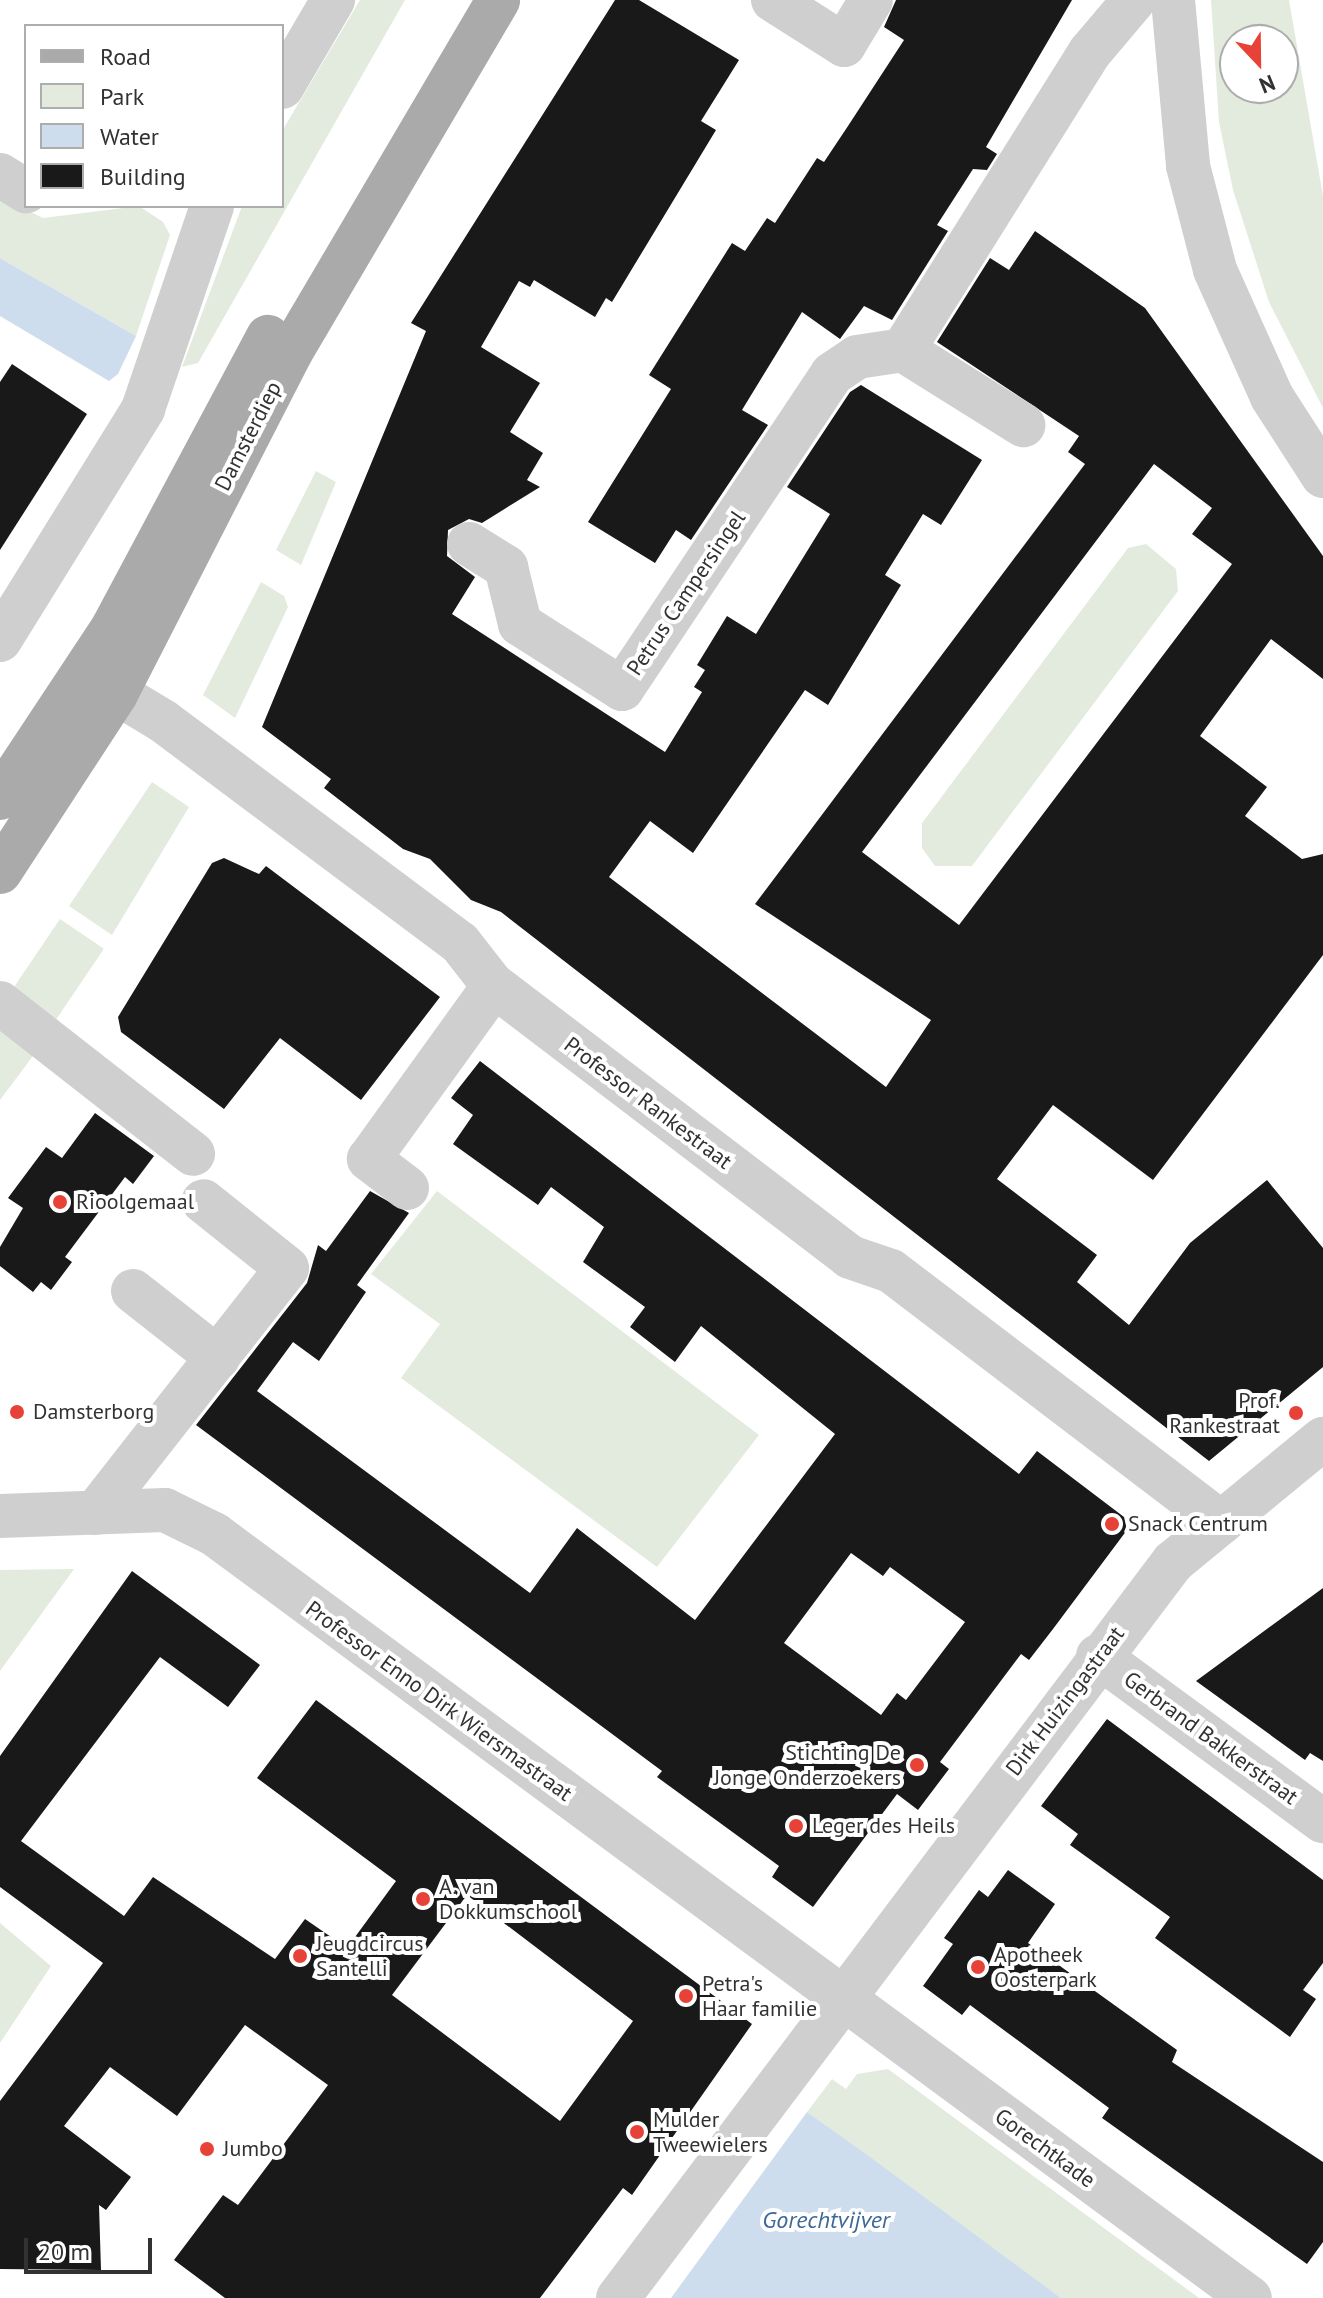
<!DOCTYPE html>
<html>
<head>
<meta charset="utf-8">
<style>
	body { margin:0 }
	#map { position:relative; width:1323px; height:2298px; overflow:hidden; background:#fff; font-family:"PT Sans",sans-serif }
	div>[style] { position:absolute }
	.green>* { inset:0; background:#e3ebde; transform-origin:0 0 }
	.water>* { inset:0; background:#ceddee }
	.building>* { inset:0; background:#191919 }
	.minor>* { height:44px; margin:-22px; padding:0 22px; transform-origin:22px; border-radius:22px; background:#cfcfcf }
	.major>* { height:44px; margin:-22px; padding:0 22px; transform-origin:22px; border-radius:22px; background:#aaa }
	.dots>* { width:22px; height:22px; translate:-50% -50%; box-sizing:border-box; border:4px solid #fff; border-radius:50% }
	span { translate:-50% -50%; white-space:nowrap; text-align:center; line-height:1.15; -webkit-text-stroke:8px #fff; paint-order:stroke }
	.street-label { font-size:22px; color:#323232 }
	.poi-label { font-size:22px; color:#323232 }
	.left { translate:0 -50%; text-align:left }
	.right { translate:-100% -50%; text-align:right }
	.water-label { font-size:24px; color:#3e6896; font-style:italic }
	.legend { position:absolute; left:24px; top:24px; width:260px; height:184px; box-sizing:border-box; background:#fff; border:2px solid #adadad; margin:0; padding:10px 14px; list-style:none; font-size:24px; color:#323232 }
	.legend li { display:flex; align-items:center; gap:16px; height:40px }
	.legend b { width:40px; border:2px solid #adadad }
	.north { position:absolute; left:1219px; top:24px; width:80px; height:80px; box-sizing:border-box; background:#fff; border:2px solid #adadad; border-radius:50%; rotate:158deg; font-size:22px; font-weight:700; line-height:32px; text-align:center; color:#323232 }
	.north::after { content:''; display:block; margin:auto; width:28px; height:36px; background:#e74237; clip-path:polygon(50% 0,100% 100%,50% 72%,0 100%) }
	.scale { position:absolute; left:24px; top:2238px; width:128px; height:36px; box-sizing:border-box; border:4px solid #323232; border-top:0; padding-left:10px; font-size:24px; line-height:28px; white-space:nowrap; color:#323232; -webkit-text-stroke:6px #fff; paint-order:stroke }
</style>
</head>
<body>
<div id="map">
	<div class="green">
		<i style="clip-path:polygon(360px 0,405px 0,198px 363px,182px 367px,242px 206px,282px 206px,282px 131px)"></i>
		<i style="clip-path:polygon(evenodd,1211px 0,1289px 0,1323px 196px,1323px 408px,1269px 302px,1233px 190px,1219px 122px,1211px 0,1235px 40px,1283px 40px,1283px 88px,1235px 88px,1235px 40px)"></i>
		<i style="clip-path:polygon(0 197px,43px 218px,139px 206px,163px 222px,170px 235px,136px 336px,0 258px)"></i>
		<i style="clip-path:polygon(316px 471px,336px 482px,301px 565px,276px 550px)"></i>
		<i style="clip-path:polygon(1146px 544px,1176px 569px,1178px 591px,972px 866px,935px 866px,922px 848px,922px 823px,1128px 548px)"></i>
		<i style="clip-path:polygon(261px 582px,284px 596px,288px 607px,235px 718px,203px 695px)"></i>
		<i style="clip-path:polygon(152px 782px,189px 807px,112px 935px,69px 906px)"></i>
		<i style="left:60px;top:919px;width:53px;height:90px;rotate:34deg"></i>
		<i style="clip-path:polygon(0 1019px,39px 1048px,0 1100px)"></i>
		<i style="clip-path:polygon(437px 1191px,759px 1435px,657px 1567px,401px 1378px,440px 1324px,371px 1274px)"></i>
		<i style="clip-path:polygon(74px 1569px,0 1671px,0 1570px)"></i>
		<i style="clip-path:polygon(0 1923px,51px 1966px,0 2043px)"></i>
		<i style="clip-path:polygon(888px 2069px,1199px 2298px,1061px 2298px,807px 2112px,832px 2079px,846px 2089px,857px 2074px)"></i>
	</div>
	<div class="water">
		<i style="clip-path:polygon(0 258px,136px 336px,118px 374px,109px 381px,0 316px)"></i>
		<i style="clip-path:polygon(807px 2112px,870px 2157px,1061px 2298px,671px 2298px)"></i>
	</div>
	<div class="building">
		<i style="clip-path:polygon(evenodd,615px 0,639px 0,739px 60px,701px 121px,716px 130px,612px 302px,606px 298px,595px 317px,534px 280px,530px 287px,519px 281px,481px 347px,540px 383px,510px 432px,543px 453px,527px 480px,540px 487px,482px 523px,469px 519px,448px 530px,447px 556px,475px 577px,452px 614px,665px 752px,702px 692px,694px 687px,705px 670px,697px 665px,727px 616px,756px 634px,830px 514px,787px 487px,850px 392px,861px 385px,982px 460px,941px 525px,923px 514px,885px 575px,901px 585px,828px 705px,805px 690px,693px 853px,650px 821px,609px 877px,886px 1087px,931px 1020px,755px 904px,1085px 464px,1068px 452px,1079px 436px,937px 342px,990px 258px,1009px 270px,1035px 231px,1145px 308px,1323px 556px,1323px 679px,1271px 639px,1200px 736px,1267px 787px,1245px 816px,1302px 859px,1323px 854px,1323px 955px,1153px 1180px,1053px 1105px,997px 1179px,1097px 1255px,1077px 1282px,1129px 1325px,1190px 1243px,1267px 1180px,1323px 1248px,1323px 1367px,1209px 1461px,501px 912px,471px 900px,430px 859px,403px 849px,324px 788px,331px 779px,262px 727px,426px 331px,411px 323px,615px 0,1154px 464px,1212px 508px,1192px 534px,1232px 564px,959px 925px,862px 852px,1154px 464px)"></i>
		<i style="clip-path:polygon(896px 0,1072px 0,986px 147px,997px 154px,987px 170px,973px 169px,937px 225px,948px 231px,892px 320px,864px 306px,840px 339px,802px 312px,742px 410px,768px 425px,691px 540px,676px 530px,655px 563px,588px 522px,671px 389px,649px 375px,732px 243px,745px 251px,767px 218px,775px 223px,817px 158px,824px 162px,848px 126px,904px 40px,884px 27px)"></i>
		<i style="clip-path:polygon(12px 364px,87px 414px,0 550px,0 382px)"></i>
		<i style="clip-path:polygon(224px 858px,259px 874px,266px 866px,440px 997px,361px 1100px,280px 1038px,224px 1109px,121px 1032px,118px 1017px,212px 863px)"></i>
		<i style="clip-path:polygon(evenodd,480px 1061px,1019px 1474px,1037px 1451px,1124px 1517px,1127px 1530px,1053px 1629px,1029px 1660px,1021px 1654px,940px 1762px,949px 1769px,918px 1810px,897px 1794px,813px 1907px,772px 1877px,779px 1866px,657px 1777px,662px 1771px,196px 1425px,307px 1283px,318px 1245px,326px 1251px,370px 1191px,409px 1213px,357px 1285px,366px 1292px,319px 1361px,293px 1342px,257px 1391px,530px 1593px,577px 1528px,695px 1620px,835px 1434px,701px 1326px,675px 1362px,630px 1327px,645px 1307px,583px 1262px,604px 1227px,551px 1187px,538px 1205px,453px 1144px,473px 1115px,451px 1098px,480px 1061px,851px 1553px,883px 1576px,890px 1567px,965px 1622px,906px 1700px,897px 1693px,881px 1715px,784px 1643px,851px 1553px)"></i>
		<i style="clip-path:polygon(95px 1113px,154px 1156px,133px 1184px,125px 1177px,65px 1257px,72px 1262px,51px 1290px,41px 1282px,33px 1292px,0 1266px,0 1247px,23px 1208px,8px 1198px,46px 1147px,62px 1158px)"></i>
		<i style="clip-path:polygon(evenodd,132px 1571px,260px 1665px,228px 1707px,160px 1657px,21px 1841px,124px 1916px,153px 1877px,275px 1959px,305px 1919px,347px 1948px,396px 1881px,257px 1778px,316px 1700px,752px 2024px,632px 2195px,623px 2188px,540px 2298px,225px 2298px,174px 2260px,223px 2195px,238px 2205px,328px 2085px,245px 2025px,177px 2116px,110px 2067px,64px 2126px,131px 2177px,106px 2210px,99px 2205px,101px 2270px,0 2269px,0 2101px,103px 1963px,0 1887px,0 1756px,132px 1571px,467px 1895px,633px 2021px,560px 2121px,392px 1995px,467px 1895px)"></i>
		<i style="clip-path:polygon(1323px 1588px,1323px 1761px,1310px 1753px,1305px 1760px,1196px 1681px)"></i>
		<i style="clip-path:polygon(1107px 1719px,1323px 1880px,1323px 1963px,1303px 1990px,1316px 1999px,1290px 2037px,1155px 1938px,1170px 1917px,1070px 1845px,1078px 1834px,1041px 1806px)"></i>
		<i style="clip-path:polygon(1008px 1870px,1055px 1904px,1028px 1943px,1177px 2050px,1172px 2062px,1323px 2162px,1323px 2242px,1307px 2264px,1102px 2118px,1109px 2108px,970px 2005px,962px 2015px,923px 1986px,953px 1944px,944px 1938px,979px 1890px,988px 1897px)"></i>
	</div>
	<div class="minor">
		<i style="left:773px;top:0;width:84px;rotate:32.4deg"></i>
		<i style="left:844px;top:45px;width:52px;rotate:-59deg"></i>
		<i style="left:1173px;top:0;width:167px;rotate:84.8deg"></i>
		<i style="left:1188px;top:166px;width:107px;rotate:75.4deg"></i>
		<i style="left:1215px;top:270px;width:139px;rotate:65.8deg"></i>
		<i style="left:1272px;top:397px;width:94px;rotate:57.2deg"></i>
		<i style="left:282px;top:87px;width:101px;rotate:-59.6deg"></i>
		<i style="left:0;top:175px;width:31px;rotate:32deg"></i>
		<i style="left:903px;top:350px;width:142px;rotate:32deg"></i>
		<i style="left:469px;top:544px;width:44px;rotate:31.9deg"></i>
		<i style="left:506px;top:567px;width:59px;rotate:76.2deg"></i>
		<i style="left:520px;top:624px;width:121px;rotate:32.5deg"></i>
		<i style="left:622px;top:689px;width:379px;rotate:-56.3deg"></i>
		<i style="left:832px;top:374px;width:30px;rotate:-34deg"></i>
		<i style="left:857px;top:357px;width:47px;rotate:-8.7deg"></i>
		<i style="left:903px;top:350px;width:352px;rotate:-57.9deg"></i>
		<i style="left:1090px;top:52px;width:68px;rotate:-49.8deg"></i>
		<i style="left:0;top:640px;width:272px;rotate:-58.2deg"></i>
		<i style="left:143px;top:409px;width:214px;rotate:-71.2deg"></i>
		<i style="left:85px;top:674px;width:91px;rotate:31.1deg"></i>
		<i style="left:163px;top:721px;width:371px;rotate:36.8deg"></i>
		<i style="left:460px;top:943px;width:52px;rotate:52deg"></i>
		<i style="left:492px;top:984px;width:450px;rotate:37.3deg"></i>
		<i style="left:850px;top:1257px;width:43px;rotate:18.9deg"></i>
		<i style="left:891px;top:1271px;width:415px;rotate:37.3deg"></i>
		<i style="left:0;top:1003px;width:245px;rotate:38deg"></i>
		<i style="left:407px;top:1188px;width:48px;rotate:-142.7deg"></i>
		<i style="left:369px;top:1159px;width:213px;rotate:-54.2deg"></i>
		<i style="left:133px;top:1291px;width:108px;rotate:38.2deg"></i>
		<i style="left:95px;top:1513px;width:311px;rotate:-51.9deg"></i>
		<i style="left:287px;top:1268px;width:107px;rotate:-141.4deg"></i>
		<i style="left:0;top:1516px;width:165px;rotate:-2.1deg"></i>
		<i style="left:165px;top:1510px;width:55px;rotate:26.1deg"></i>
		<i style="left:214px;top:1534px;width:1287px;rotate:36.41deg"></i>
		<i style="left:1098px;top:1656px;width:279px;rotate:36.3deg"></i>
		<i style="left:618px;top:2298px;width:922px;rotate:-52.98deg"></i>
		<i style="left:1173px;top:1562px;width:194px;rotate:-39.4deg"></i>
	</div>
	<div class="major">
		<i style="left:0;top:798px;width:205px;rotate:-56.5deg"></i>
		<i style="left:113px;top:627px;width:329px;rotate:-61.9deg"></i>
		<i style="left:0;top:872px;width:212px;rotate:-56.9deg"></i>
		<i style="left:116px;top:694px;width:384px;rotate:-62.9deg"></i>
		<i style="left:291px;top:352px;width:408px;rotate:-59.5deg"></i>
	</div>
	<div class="dots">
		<i style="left:60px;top:1202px;background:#e74237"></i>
		<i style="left:17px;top:1412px;background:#e74237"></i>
		<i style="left:1296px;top:1413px;background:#e74237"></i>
		<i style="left:1112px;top:1524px;background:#e74237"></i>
		<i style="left:917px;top:1765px;background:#e74237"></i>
		<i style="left:796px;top:1826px;background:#e74237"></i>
		<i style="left:423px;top:1899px;background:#e74237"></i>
		<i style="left:300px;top:1956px;background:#e74237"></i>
		<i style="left:978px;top:1967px;background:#e74237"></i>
		<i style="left:686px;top:1996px;background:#e74237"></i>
		<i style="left:637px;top:2132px;background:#e74237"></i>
		<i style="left:207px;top:2149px;background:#e74237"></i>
	</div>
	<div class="street-label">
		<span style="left:248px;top:436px;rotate:-63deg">Damsterdiep</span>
		<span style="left:686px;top:593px;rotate:-56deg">Petrus Campersingel</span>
		<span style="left:648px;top:1103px;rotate:37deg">Professor Rankestraat</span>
		<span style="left:439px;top:1701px;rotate:36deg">Professor Enno Dirk Wiersmastraat</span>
		<span style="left:1065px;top:1701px;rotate:-53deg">Dirk Huizingastraat</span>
		<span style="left:1211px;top:1738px;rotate:36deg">Gerbrand Bakkerstraat</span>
		<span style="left:1045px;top:2148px;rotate:36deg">Gorechtkade</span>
	</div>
	<div class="poi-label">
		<span class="left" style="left:76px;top:1202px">Rioolgemaal</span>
		<span class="right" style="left:1280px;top:1413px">Prof.<br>Rankestraat</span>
		<span class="left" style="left:33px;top:1412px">Damsterborg</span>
		<span class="left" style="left:1128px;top:1524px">Snack Centrum</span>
		<span class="right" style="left:901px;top:1765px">Stichting De<br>Jonge Onderzoekers</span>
		<span class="left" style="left:812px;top:1826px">Leger des Heils</span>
		<span class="left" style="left:439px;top:1899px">A. van<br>Dokkumschool</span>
		<span class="left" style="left:316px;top:1956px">Jeugdcircus<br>Santelli</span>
		<span class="left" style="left:994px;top:1967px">Apotheek<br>Oosterpark</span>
		<span class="left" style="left:702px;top:1996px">Petra's<br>Haar familie</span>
		<span class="left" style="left:653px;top:2132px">Mulder<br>Tweewielers</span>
		<span class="left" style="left:223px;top:2149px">Jumbo</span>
	</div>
	<div class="water-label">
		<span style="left:826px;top:2220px">Gorechtvijver</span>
	</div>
	<ul class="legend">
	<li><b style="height:10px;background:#aaa"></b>Road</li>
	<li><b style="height:22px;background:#e3ebde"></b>Park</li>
	<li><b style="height:22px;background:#ceddee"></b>Water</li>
	<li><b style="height:22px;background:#191919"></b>Building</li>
	</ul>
	<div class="north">N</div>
	<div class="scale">20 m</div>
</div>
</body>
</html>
